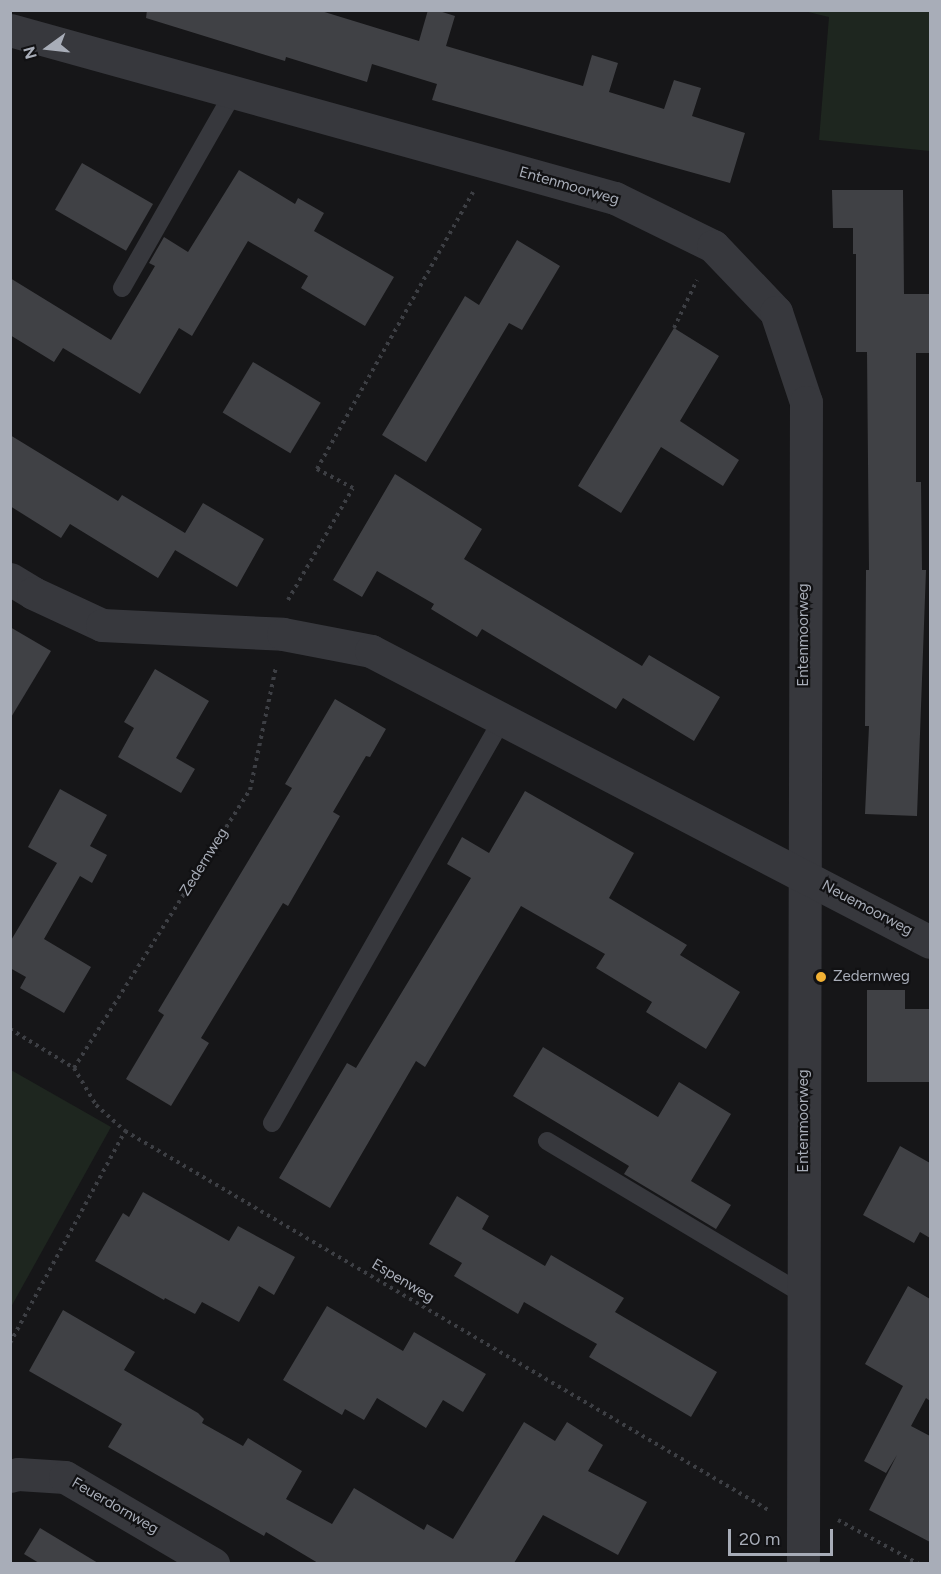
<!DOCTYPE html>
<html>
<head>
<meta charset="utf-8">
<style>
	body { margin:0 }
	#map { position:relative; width:941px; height:1574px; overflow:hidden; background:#161618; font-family:Figtree,sans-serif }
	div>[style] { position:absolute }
	.green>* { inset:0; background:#1e261f }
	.building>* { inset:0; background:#404145; transform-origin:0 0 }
	.path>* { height:4px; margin-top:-2px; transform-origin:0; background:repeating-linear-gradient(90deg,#3d3f44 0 3px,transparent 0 7.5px) }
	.service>* { height:18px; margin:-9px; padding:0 9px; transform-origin:9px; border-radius:9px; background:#37383d }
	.minor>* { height:33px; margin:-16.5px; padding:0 16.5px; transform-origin:16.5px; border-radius:16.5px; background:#37383d }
	.dots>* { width:16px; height:16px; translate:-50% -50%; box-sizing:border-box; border:3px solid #111113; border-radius:50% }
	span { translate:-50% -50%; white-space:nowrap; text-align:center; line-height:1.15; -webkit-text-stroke:4.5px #111113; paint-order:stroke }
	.street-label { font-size:15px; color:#a8adb8 }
	.poi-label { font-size:15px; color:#a8adb8 }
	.left { translate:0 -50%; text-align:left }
	.frame { position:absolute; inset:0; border:12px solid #a8adb8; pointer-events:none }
	.north { position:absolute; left:18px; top:18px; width:60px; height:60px; -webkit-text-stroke:4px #111113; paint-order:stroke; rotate:255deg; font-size:16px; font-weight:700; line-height:24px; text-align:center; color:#a8adb8 }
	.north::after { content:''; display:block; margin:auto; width:21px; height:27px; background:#a8adb8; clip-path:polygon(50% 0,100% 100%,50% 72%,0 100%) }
	.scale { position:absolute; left:728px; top:1529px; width:105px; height:27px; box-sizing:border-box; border:3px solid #a8adb8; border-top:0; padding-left:8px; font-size:18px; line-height:21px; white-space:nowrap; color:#a8adb8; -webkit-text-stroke:4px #111113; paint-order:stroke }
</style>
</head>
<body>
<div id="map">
	<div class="green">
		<i style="clip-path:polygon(804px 11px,930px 11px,930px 151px,819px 140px,829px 17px)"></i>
		<i style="clip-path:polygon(11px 1070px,111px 1127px,11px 1307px)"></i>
	</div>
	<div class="building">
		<i style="clip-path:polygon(147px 10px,318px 10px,419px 41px,428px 10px,436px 10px,455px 16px,446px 46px,583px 86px,592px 55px,618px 63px,609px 92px,664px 109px,674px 80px,701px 88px,692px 116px,745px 133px,730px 183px,432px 100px,437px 84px,372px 64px,367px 82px,286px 57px,285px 61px,146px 18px)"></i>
		<i style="left:82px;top:163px;width:82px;height:54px;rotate:30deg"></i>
		<i style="clip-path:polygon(239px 170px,295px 204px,298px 198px,324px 213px,314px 231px,394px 277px,365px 326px,301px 288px,308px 276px,248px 241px,192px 336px,179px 328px,140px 394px,63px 348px,54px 362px,10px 335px,10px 278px,111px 340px,155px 266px,149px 263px,164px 237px,188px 252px)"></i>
		<i style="clip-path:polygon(832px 190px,903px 190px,904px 294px,930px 294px,930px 353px,916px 353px,916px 482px,921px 482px,922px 570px,926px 570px,917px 816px,865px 814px,869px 726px,865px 726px,866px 570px,869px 570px,867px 352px,856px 352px,856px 254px,853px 254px,853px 228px,833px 228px)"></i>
		<i style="clip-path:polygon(517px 240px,560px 266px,522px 330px,509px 323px,426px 462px,382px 435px,465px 296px,479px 305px)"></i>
		<i style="clip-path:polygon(674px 328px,719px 356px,680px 421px,739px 460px,723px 486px,661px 447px,621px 513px,578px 486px)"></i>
		<i style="left:253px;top:362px;width:79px;height:59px;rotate:31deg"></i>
		<i style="clip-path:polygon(10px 435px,118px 501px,122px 495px,185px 533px,203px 503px,264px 539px,237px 587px,175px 550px,182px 539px,158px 578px,70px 524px,61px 538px,10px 506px)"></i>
		<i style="clip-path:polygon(395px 474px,482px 529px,464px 559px,642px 666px,649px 655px,720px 697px,694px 741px,623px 698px,616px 709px,482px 629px,477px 637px,431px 609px,434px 604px,377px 571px,362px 597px,333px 580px)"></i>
		<i style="clip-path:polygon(10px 627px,51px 651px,10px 719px)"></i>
		<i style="clip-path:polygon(155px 669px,209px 701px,176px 758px,195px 769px,181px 793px,118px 757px,134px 728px,124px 722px)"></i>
		<i style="clip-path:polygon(335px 699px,386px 729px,370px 757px,366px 756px,333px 812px,340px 816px,288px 906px,283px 903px,201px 1038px,209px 1043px,171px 1106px,126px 1079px,164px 1015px,158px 1011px,292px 788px,285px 784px)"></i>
		<i style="clip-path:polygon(60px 789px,107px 815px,90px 846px,107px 855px,92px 883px,80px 876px,44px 939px,91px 967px,64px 1013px,20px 988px,26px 977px,10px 968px,10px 942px,57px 863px,28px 847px)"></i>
		<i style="clip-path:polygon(525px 791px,634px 853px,609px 898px,687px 945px,680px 955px,740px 992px,706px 1049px,646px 1012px,652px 1002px,596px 968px,605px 954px,521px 906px,425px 1067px,416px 1061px,330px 1208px,279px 1178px,347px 1063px,356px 1068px,471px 878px,447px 864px,462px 837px,489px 853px)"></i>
		<i style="clip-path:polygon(867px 990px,905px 990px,905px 1009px,930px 1009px,930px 1082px,867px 1082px)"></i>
		<i style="clip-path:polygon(543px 1047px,658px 1117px,679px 1082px,731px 1114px,691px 1181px,731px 1205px,716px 1229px,624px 1174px,629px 1166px,513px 1096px)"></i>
		<i style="clip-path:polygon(900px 1146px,930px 1163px,930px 1238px,920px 1232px,914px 1243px,863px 1215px)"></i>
		<i style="clip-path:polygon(143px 1192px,229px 1241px,238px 1226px,295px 1257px,274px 1295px,259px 1286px,239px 1322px,202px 1302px,195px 1314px,165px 1298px,164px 1300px,95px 1261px,123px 1213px,129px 1217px)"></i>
		<i style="clip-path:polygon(457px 1196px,489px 1216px,482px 1229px,545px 1266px,551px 1255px,624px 1298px,615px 1312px,717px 1372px,691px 1417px,589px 1357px,597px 1344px,567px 1327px,524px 1302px,518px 1314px,454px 1276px,462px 1263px,429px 1244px)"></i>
		<i style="clip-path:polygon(908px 1286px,930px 1299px,930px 1401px,926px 1398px,911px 1426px,930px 1436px,930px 1542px,869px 1510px,897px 1455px,886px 1473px,864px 1461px,903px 1386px,865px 1364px)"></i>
		<i style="clip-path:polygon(327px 1306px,403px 1351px,414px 1332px,486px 1374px,463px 1412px,443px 1400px,426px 1428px,377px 1398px,364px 1420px,345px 1409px,342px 1415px,283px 1380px)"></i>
		<i style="clip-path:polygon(63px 1310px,135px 1352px,124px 1370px,198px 1413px,204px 1419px,202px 1423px,243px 1446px,248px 1438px,302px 1471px,286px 1499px,332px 1524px,354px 1488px,424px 1530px,427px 1524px,453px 1539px,524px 1422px,555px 1441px,567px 1422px,603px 1445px,588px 1471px,647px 1502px,618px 1555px,543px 1515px,514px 1563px,318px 1563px,266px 1532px,264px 1536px,108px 1447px,122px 1424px,29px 1371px)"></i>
		<i style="clip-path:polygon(40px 1528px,98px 1563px,39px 1563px,24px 1554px)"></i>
	</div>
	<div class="path">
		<i style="left:674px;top:328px;width:53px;rotate:-64.4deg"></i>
		<i style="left:288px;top:600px;width:129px;rotate:-59.9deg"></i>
		<i style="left:353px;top:488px;width:41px;rotate:-152.2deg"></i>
		<i style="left:317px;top:469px;width:318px;rotate:-60.6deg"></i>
		<i style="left:10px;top:1029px;width:75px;rotate:31.4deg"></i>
		<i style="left:74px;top:1068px;width:43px;rotate:59.3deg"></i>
		<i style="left:96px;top:1105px;width:39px;rotate:42deg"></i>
		<i style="left:125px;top:1131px;width:749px;rotate:30.5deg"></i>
		<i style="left:74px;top:1068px;width:329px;rotate:-57.7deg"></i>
		<i style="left:250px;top:790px;width:126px;rotate:-78.1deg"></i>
		<i style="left:10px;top:1343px;width:241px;rotate:-61.5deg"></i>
		<i style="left:838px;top:1520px;width:92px;rotate:28.5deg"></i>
	</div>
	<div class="service">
		<i style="left:122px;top:288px;width:226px;rotate:-60.3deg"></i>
		<i style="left:272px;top:1123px;width:466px;rotate:-60.3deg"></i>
		<i style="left:547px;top:1141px;width:298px;rotate:30.9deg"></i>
	</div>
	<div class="minor">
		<i style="left:10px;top:30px;width:628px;rotate:15.52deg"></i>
		<i style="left:615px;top:198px;width:109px;rotate:26.1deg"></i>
		<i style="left:713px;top:246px;width:91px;rotate:46.3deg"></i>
		<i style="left:776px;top:312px;width:95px;rotate:71.6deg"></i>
		<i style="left:806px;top:402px;width:1162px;rotate:90.15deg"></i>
		<i style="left:10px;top:579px;width:27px;rotate:31deg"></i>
		<i style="left:33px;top:593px;width:76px;rotate:24.9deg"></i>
		<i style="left:102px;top:625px;width:181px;rotate:2.8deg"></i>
		<i style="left:283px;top:634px;width:90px;rotate:10.9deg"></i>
		<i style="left:371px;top:651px;width:630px;rotate:27.5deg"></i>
		<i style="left:10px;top:1476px;width:8px;rotate:-14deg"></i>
		<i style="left:18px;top:1474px;width:47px;rotate:3.7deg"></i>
		<i style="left:65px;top:1477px;width:172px;rotate:30.4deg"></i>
	</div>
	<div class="dots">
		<i style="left:821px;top:977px;background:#f2b134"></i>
	</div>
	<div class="street-label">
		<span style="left:569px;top:186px;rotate:16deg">Entenmoorweg</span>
		<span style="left:804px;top:635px;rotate:-90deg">Entenmoorweg</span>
		<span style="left:204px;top:862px;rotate:-58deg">Zedernweg</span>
		<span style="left:867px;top:908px;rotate:28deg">Neuemoorweg</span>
		<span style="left:804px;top:1121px;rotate:-90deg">Entenmoorweg</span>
		<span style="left:403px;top:1281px;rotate:31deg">Espenweg</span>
		<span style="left:115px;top:1506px;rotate:30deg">Feuerdornweg</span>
	</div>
	<div class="poi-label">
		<span class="left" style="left:833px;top:977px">Zedernweg</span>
	</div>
	<div class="frame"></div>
	<div class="north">N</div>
	<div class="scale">20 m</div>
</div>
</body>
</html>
